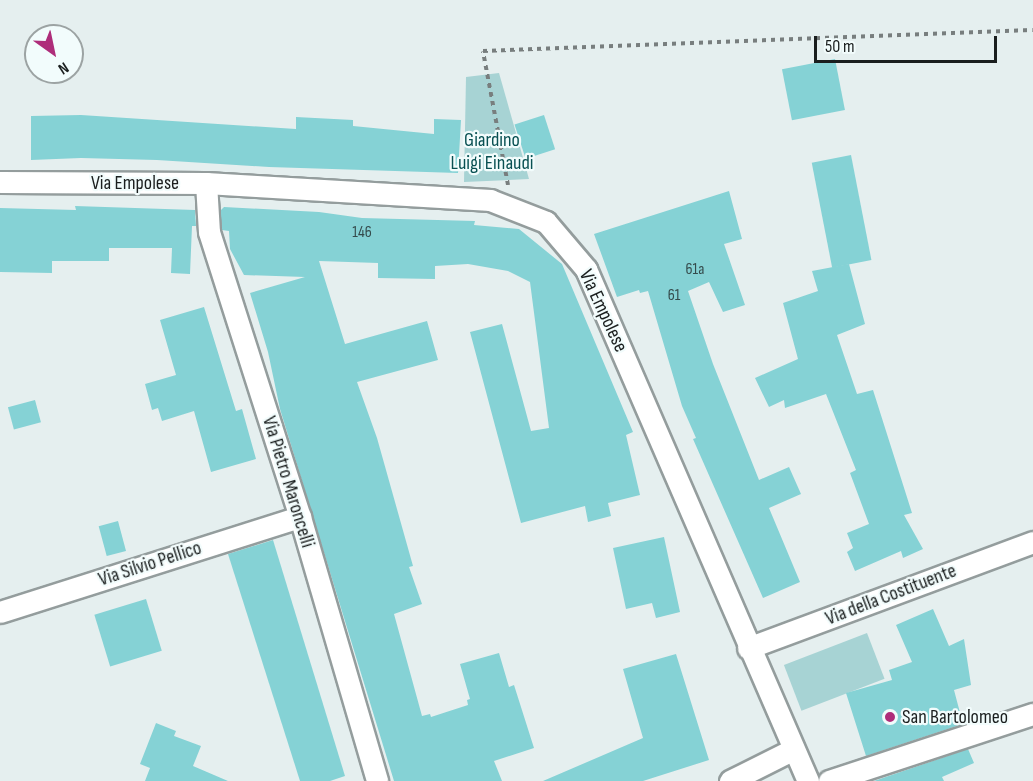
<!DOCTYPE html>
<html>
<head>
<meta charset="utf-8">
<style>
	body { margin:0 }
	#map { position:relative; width:1033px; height:781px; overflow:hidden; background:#e5efef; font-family:"Sofia Sans Condensed",sans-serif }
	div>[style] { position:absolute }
	.green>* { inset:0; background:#a7d3d4; transform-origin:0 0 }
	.building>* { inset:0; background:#85d2d5; transform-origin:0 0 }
	.path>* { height:4px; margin-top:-2px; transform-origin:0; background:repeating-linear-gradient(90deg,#787e7e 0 4.5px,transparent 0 9px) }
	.roads { filter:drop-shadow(2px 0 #949d9d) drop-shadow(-2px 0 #949d9d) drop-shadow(0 2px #949d9d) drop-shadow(0 -2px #949d9d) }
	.street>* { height:21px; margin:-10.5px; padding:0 10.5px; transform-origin:10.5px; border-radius:10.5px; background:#fff }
	.dots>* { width:16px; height:16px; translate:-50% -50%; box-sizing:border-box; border:3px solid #f2fcfc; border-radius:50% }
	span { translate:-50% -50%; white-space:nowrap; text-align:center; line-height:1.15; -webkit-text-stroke:4.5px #f2fcfc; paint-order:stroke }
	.number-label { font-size:16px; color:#354b4c }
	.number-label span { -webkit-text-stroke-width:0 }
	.park-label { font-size:20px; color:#085052 }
	.street-label { font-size:20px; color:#1a1e1e }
	.poi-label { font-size:20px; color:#1a1e1e }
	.left { translate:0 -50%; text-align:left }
	.north { position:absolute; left:24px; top:24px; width:60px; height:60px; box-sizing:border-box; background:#f2fcfc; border:2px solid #9ca3a3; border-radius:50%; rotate:147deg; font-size:16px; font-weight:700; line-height:24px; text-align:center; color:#1a1e1e }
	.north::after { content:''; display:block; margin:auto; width:21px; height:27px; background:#ae2d7a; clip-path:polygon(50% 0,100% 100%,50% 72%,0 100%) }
	.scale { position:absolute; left:814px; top:36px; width:183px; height:27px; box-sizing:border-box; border:3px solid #1a1e1e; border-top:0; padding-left:8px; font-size:18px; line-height:21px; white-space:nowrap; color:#1a1e1e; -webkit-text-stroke:4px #f2fcfc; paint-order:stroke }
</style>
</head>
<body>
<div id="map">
	<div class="green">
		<i style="clip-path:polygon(499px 73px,529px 179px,464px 182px,466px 77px)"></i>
		<i style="left:867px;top:633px;width:49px;height:89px;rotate:69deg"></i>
	</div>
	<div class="building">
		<i style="left:835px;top:59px;width:52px;height:54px;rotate:79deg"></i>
		<i style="clip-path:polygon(81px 115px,296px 129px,296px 117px,353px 120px,353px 126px,434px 134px,434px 119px,461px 120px,458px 173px,269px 167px,157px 160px,81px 158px,31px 160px,31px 116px)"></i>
		<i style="left:544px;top:115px;width:36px;height:31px;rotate:72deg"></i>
		<i style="left:851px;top:155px;width:107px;height:40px;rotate:79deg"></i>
		<i style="clip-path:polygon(729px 191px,742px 239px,724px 244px,745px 305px,723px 312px,709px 282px,688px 291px,713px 364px,759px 480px,789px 467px,801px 494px,769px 508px,800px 582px,763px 598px,693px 439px,696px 438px,682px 406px,648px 291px,640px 293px,639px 290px,617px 297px,594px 234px)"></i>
		<i style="clip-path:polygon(75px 206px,195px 210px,196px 226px,192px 226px,190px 274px,171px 273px,172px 248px,109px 248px,109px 261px,52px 261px,52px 273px,0 272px,0 208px,76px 210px)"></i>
		<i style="clip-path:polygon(224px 207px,319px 212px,362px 218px,475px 221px,474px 225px,519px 229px,562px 264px,633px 432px,626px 435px,640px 495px,608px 503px,611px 516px,588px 522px,585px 506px,521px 523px,470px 332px,502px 324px,531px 431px,549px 428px,530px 282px,508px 271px,468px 264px,435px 266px,435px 279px,378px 278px,378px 263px,319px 261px,345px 344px,427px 321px,438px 360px,357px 382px,377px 438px,413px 566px,409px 567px,422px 604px,394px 614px,422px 716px,430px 714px,431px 717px,468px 705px,467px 700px,470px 699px,460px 664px,499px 653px,509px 687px,514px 685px,534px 748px,494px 761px,502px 781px,394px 781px,280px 409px,268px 352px,250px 293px,305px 277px,244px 275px,230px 249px,229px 231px,222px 230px,220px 211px)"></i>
		<i style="clip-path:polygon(849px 264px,865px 324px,837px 335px,857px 394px,873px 390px,912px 513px,904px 515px,923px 549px,903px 558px,901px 551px,855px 571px,847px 552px,853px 548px,847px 533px,869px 524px,850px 473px,856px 470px,826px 394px,785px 408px,784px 400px,769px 407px,755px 378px,798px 359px,783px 303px,818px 291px,812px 271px)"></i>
		<i style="clip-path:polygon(204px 307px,236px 411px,242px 409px,256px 459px,211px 472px,194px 411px,162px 421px,158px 408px,152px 410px,145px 384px,176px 375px,160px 320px)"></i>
		<i style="left:35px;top:400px;width:23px;height:28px;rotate:75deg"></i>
		<i style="left:118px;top:521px;width:31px;height:20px;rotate:75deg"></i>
		<i style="clip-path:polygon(664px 537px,680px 612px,656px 618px,652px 603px,626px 609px,613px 548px)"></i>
		<i style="clip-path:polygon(273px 540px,345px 776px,330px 781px,300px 781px,228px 554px)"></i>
		<i style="left:146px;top:599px;width:54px;height:54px;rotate:73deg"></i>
		<i style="clip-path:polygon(933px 609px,949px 646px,964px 639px,971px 685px,954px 690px,963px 724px,866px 756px,846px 693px,892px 680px,889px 670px,912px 662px,896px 625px)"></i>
		<i style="clip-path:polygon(676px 654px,709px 760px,643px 781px,543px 781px,643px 738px,623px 669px)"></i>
		<i style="clip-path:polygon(156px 723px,176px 731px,174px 736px,201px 746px,193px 766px,228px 781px,145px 781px,150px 768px,140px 764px)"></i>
		<i style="clip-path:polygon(968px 749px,974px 763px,942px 777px,944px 781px,874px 781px)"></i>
	</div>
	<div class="path">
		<i style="left:508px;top:185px;width:136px;rotate:-100.6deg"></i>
		<i style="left:483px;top:51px;width:550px;rotate:-2.19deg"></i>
	</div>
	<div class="roads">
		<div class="street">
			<i style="left:0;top:182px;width:206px;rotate:0.3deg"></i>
			<i style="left:206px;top:183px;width:285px;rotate:3.4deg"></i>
			<i style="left:490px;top:200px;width:60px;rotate:21.4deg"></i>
			<i style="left:546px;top:222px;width:62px;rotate:49.6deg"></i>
			<i style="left:586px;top:269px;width:558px;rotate:66.56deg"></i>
			<i style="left:206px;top:183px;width:49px;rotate:86.5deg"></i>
			<i style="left:209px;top:232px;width:299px;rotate:72.3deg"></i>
			<i style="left:300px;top:517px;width:275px;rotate:73.7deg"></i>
			<i style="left:0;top:612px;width:315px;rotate:-17.6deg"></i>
			<i style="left:748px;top:648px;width:304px;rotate:-20.4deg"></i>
			<i style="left:730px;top:781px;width:69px;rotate:-26.6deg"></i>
			<i style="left:829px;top:781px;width:215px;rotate:-18.2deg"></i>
		</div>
	</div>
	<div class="dots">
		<i style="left:890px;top:717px;background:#ae2d7a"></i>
	</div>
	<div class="number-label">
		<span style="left:362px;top:233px">146</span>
		<span style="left:695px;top:270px">61a</span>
		<span style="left:674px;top:296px">61</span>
	</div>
	<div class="park-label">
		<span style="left:492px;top:152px">Giardino<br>Luigi Einaudi</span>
	</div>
	<div class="street-label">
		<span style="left:135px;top:183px">Via Empolese</span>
		<span style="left:603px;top:311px;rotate:65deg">Via Empolese</span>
		<span style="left:288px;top:482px;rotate:73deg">Via Pietro Maroncelli</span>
		<span style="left:150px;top:564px;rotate:-18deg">Via Silvio Pellico</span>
		<span style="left:891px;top:595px;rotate:-21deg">Via della Costituente</span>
	</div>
	<div class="poi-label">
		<span class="left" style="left:902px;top:717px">San Bartolomeo</span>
	</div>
	<div class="north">N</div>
	<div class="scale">50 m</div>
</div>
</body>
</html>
